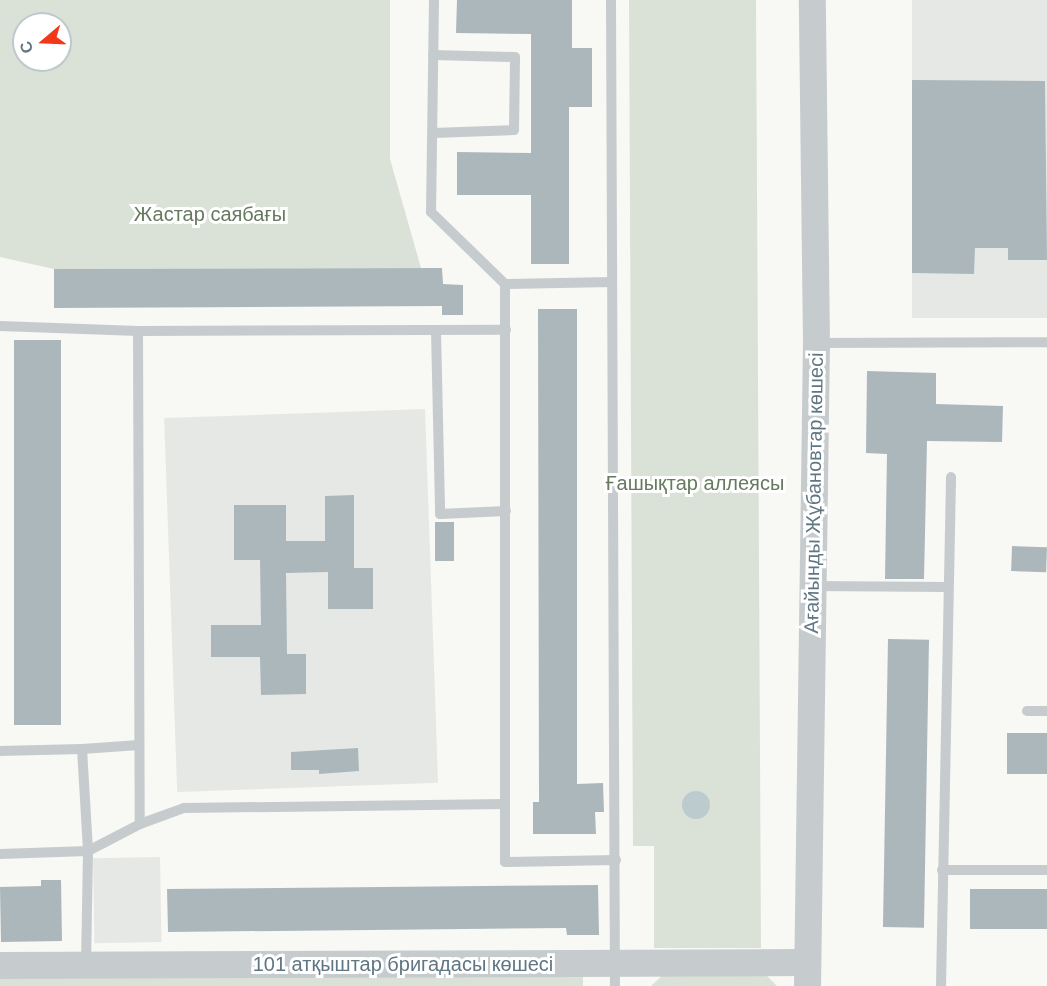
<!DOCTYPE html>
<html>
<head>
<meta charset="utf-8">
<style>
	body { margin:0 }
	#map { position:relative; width:1047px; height:986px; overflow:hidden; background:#f8f8f5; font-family:Arial,sans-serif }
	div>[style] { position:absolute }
	.built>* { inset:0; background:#e6e8e6; transform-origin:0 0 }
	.green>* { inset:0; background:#dae1d6; transform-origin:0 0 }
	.water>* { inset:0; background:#bccbce }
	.round { border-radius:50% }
	.building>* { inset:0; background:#abb7bb; transform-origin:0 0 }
	.service>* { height:10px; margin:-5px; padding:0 5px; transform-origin:5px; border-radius:5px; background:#c6cbce }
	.tertiary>* { height:27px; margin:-13.5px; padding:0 13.5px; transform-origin:13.5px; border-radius:13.5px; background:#c6cbce }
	span { translate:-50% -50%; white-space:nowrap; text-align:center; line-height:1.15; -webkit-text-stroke:6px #fff; paint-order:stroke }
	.park-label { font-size:20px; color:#677a60 }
	.street-label { font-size:20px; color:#607783 }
	.north { position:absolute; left:12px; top:12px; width:60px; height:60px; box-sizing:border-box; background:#fff; border:2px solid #bfc9cd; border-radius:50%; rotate:251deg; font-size:16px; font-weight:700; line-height:24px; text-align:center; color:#607783 }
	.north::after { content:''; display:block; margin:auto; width:21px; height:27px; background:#f3381a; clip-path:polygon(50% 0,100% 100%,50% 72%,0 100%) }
</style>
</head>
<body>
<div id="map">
	<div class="built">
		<i style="left:912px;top:0;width:135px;height:318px"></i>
		<i style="left:425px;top:409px;width:374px;height:261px;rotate:88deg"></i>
		<i style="left:160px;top:857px;width:85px;height:67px;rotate:89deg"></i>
	</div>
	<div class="green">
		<i style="clip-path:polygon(evenodd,0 0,390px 0,390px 159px,421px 268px,54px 269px,0 257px,0 0,24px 24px,60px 24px,60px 60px,24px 60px,24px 24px)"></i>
		<i style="clip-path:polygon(629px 0,756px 0,761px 948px,654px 948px,654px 846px,633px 846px)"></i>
		<i style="clip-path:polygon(765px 974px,777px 986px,651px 986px,663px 975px)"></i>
		<i style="left:0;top:975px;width:583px;height:11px"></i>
	</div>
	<div class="water">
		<i class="round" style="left:682px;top:791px;width:28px;height:28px"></i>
	</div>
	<div class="building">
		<i style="clip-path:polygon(457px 0,572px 0,572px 48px,592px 48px,592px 107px,569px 107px,569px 264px,531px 264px,531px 195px,457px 195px,457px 152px,531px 153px,531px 34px,456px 33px)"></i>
		<i style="clip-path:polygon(912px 80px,1045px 81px,1047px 260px,1008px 260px,1008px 248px,975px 248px,974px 274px,912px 273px)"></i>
		<i style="clip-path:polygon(442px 268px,443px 284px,463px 285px,463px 315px,442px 315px,442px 306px,54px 308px,54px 269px)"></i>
		<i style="clip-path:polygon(538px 309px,577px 309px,577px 784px,603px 783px,604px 812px,595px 812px,596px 834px,533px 834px,533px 802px,539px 802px)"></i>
		<i style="left:14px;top:340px;width:47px;height:385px"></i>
		<i style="clip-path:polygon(867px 371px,936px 373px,936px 404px,1003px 406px,1002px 442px,927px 441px,924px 579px,885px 579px,887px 454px,866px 453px)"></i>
		<i style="clip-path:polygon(354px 495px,354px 568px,373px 568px,373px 609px,328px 609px,328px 572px,286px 573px,287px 654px,306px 654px,306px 694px,261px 695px,260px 657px,211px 657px,211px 625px,261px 625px,260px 560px,234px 560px,234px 505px,286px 505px,286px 541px,325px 541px,325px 496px)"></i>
		<i style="left:435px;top:522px;width:19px;height:39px"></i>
		<i style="left:1012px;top:546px;width:35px;height:25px;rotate:2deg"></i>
		<i style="left:888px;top:639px;width:41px;height:288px;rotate:1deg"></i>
		<i style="left:1007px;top:733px;width:40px;height:41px"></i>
		<i style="clip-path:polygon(358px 748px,359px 771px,319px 774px,319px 770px,291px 770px,291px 752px)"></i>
		<i style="clip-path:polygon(41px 880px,61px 880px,62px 941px,1px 942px,0 887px,41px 886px)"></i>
		<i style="clip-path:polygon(598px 885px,599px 935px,567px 935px,566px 928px,168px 932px,167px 889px)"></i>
		<i style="left:970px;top:889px;width:77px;height:40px"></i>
	</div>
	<div class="service">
		<i style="left:434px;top:0;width:212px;rotate:90.8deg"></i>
		<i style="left:431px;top:212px;width:103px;rotate:44.2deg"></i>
		<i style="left:505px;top:284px;width:578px;rotate:90deg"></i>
		<i style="left:505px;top:862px;width:111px;rotate:-1deg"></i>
		<i style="left:611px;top:0;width:986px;rotate:89.77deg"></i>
		<i style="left:433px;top:133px;width:81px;rotate:-2.1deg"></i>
		<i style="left:514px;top:130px;width:73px;rotate:-89.2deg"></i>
		<i style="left:515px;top:57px;width:82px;rotate:-178.6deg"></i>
		<i style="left:505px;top:284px;width:107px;rotate:-1.1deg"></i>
		<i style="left:0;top:326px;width:138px;rotate:2.1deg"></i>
		<i style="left:138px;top:331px;width:368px;rotate:-0.2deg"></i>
		<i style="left:138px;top:331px;width:493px;rotate:89.8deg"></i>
		<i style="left:436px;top:331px;width:183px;rotate:88.7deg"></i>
		<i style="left:440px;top:514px;width:66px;rotate:-2.6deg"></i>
		<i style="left:816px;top:343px;width:231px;rotate:-0.2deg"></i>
		<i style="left:812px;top:586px;width:135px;rotate:0.4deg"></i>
		<i style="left:1027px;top:711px;width:20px"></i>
		<i style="left:82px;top:749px;width:57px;rotate:-4deg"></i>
		<i style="left:0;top:751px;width:82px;rotate:-1.4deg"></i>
		<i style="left:82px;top:749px;width:102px;rotate:86.6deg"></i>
		<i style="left:88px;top:851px;width:114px;rotate:91deg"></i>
		<i style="left:0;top:854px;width:88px;rotate:-2deg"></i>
		<i style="left:88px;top:851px;width:59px;rotate:-27.4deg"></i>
		<i style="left:140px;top:824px;width:47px;rotate:-20deg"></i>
		<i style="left:184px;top:808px;width:321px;rotate:-0.7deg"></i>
		<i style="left:942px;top:870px;width:105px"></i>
		<i style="left:941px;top:986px;width:509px;rotate:-88.87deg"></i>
	</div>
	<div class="tertiary">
		<i style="left:0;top:965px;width:807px;rotate:-0.21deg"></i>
		<i style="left:807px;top:986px;width:643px;rotate:-89.2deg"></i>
		<i style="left:816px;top:343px;width:343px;rotate:-90.7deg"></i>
	</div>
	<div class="park-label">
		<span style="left:210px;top:214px">Жастар саябағы</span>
		<span style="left:695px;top:483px">Ғашықтар аллеясы</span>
	</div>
	<div class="street-label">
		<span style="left:814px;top:493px;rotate:-89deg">Ағайынды Жұбановтар көшесі</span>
		<span style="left:403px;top:964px">101 атқыштар бригадасы көшесі</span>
	</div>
	<div class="north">С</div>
</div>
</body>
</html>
